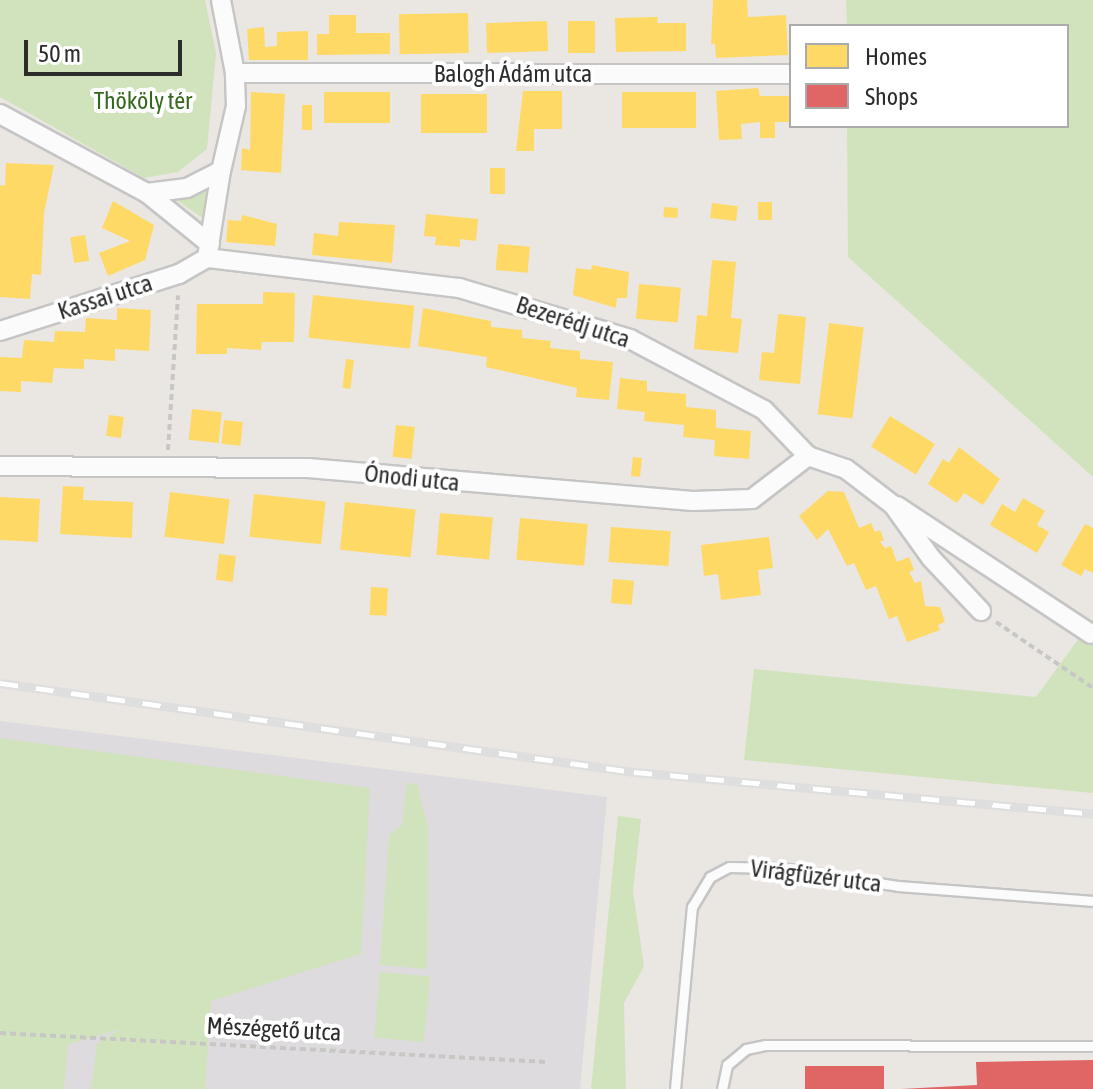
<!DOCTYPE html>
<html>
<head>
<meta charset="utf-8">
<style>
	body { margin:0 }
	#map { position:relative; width:1093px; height:1089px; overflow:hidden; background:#eae6e2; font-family:"Asap Condensed",sans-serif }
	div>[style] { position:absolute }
	.industrial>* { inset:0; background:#dddbdd }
	.green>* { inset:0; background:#d1e3bd; transform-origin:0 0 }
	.homes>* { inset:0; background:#ffd966; transform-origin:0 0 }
	.shops>* { inset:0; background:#e06666; transform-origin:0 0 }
	.path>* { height:4px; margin-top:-2px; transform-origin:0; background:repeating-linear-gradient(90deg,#c7c7c6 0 6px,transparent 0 10px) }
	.roads { filter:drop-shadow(2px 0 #c6c5c5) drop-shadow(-2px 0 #c6c5c5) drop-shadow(0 2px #c6c5c5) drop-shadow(0 -2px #c6c5c5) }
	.service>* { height:9px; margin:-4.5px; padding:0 4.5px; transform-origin:4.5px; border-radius:4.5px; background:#fcfbfb }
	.minor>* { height:18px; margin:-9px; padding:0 9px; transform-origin:9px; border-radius:9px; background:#fcfbfb }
	.rail>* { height:9px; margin-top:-4.5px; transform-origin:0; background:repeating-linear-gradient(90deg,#fff 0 18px,#dededf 0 36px); box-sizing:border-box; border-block:2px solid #dededf }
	span { translate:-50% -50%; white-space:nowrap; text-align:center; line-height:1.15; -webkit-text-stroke:8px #fff; paint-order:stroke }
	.street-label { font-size:24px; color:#2c2c2c }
	.park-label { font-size:24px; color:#35681d }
	.legend { position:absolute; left:789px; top:24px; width:280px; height:104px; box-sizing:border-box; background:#fff; border:2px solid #ababab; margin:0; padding:10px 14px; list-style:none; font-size:24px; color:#2c2c2c }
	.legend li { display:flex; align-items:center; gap:16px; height:40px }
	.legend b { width:40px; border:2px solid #ababab }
	.scale { position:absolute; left:24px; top:40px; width:158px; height:36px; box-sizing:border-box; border:4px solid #2c2c2c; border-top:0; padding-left:10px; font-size:24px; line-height:28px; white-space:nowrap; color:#2c2c2c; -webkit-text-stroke:6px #fff; paint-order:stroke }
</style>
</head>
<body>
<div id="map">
	<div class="industrial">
		<i style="clip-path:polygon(0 721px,607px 797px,580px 1089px,0 1089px)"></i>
	</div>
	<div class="green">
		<i style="clip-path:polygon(0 0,205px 0,216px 53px,207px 149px,178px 172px,144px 178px,0 97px)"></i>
		<i style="clip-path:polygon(846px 0,1093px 0,1093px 477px,848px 257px,847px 126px,1067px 126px,1067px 26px,847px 26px)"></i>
		<i style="clip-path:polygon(212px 188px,204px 219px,177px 200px)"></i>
		<i style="clip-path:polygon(1093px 619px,1093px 793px,744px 760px,754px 669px,1036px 697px)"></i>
		<i style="clip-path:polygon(0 738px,370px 788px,361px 954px,211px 1001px,205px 1089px,91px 1089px,97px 1044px,120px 1029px,68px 1045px,64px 1089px,0 1089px)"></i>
		<i style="clip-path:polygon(407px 783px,417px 784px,428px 828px,427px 969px,380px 965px,389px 835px,402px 825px)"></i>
		<i style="clip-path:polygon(618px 816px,641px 819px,633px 891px,644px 966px,624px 1003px,626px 1089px,591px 1089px)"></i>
		<i style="left:380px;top:972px;width:50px;height:66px;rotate:5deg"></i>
	</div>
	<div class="homes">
		<i style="clip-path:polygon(713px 0,747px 0,748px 17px,786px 15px,788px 55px,716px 58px,715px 44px,711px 44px)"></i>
		<i style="left:468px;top:13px;width:40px;height:69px;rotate:89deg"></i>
		<i style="clip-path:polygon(329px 15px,356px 15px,356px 33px,390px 33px,390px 54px,317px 55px,317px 34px,329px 34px)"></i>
		<i style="clip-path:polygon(658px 17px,657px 23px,686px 23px,686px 51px,616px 52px,615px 18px)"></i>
		<i style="left:547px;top:21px;width:30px;height:61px;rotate:88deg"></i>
		<i style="left:568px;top:21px;width:27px;height:32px"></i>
		<i style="clip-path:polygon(264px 27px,265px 47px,277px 46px,277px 32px,308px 31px,308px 60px,249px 60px,247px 29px)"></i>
		<i style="clip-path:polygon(758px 88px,760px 96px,791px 96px,791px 122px,775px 122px,775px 138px,760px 138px,760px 122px,741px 124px,742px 139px,719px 140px,716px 91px)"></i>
		<i style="clip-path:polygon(523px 91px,562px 91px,562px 129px,534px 129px,534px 151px,516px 151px)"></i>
		<i style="clip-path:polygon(251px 92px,285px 94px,281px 173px,241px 170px,242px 148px,250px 150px)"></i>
		<i style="left:324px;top:92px;width:66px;height:31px"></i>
		<i style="left:622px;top:92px;width:74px;height:36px"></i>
		<i style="left:421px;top:94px;width:66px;height:39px"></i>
		<i style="left:302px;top:105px;width:10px;height:25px"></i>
		<i style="clip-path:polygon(6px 163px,54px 165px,44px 213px,41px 275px,32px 274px,30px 299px,0 297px,0 185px,5px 186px)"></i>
		<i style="left:490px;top:168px;width:15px;height:26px"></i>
		<i style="clip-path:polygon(113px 201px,154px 225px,145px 260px,108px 276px,99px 253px,130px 241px,102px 228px)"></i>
		<i style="left:758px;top:202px;width:14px;height:18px"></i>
		<i style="left:712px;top:203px;width:26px;height:15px;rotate:7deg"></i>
		<i style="left:664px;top:207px;width:14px;height:10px;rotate:4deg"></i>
		<i style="clip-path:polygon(426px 214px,478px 219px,476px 241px,460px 239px,460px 247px,435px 245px,436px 237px,424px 236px)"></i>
		<i style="clip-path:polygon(242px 215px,277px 224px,275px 246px,226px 242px,228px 220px,241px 221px)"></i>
		<i style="clip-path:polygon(339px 222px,395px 225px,392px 263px,312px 255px,314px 233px,338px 236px)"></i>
		<i style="left:85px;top:235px;width:26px;height:15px;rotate:81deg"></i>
		<i style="left:498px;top:244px;width:32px;height:26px;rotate:5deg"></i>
		<i style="clip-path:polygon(712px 260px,736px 262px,731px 318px,742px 319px,738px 353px,694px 349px,697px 315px,707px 316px)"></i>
		<i style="clip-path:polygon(592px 265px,629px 272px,627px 298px,617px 298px,616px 308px,573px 295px,576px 268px,591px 270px)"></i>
		<i style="left:639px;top:284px;width:42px;height:35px;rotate:5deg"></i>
		<i style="clip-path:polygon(263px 292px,295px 293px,294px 342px,262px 342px,261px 350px,227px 348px,227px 354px,196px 354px,197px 304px,263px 304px)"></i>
		<i style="left:313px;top:295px;width:102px;height:43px;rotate:6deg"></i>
		<i style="clip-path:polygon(117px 308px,151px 310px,149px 351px,115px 349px,115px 361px,84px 359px,84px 369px,54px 368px,52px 383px,21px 381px,21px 392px,0 391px,0 357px,22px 358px,24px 340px,54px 342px,55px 331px,85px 332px,86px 318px,117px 320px)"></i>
		<i style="clip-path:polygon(423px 308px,491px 321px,491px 327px,522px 330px,522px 338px,551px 341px,550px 348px,580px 351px,580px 359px,613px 362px,609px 400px,576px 397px,577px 388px,486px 367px,487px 357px,418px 346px)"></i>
		<i style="clip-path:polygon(778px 314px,806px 317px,800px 384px,759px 380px,762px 352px,774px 353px)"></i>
		<i style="left:829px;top:323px;width:35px;height:92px;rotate:7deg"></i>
		<i style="left:346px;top:359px;width:8px;height:29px;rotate:7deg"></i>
		<i style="clip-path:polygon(620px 378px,647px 381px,647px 391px,686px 394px,686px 407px,716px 410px,716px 428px,751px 431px,749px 459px,714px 456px,715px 440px,683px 437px,684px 425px,644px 421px,645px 412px,617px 409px)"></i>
		<i style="left:192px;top:409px;width:30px;height:31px;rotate:6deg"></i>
		<i style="left:109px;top:415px;width:15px;height:21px;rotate:8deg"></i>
		<i style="left:890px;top:416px;width:53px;height:36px;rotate:32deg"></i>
		<i style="left:224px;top:420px;width:19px;height:24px;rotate:6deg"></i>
		<i style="left:396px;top:425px;width:19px;height:32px;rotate:6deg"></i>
		<i style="clip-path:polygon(959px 447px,1000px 479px,983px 505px,964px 493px,957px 503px,928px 484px,943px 459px,949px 463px)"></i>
		<i style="left:633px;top:457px;width:9px;height:19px;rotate:6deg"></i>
		<i style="clip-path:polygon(63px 486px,84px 487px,83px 500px,133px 502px,132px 538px,60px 534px)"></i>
		<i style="clip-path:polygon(828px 491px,844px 492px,859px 528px,871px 523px,875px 532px,880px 530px,884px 540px,880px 542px,885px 548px,891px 546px,897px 562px,909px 557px,914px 570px,909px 572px,915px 583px,921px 581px,925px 606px,940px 607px,945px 622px,938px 625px,940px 630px,907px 642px,897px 616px,889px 619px,876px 586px,866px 590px,854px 563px,847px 566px,828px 529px,817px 540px,799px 516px)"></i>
		<i style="left:170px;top:492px;width:60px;height:45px;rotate:7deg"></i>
		<i style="left:254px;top:494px;width:72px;height:43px;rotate:6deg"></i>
		<i style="left:0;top:497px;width:40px;height:43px;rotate:3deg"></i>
		<i style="clip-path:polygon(1023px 498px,1045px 511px,1037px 525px,1049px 532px,1037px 553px,990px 525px,1002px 504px,1015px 512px)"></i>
		<i style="left:345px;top:502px;width:71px;height:48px;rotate:6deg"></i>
		<i style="left:440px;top:513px;width:53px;height:42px;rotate:5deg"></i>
		<i style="left:520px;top:518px;width:68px;height:42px;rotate:5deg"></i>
		<i style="clip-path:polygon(1085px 524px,1093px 528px,1093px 573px,1085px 569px,1081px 576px,1061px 565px)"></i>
		<i style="left:611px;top:527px;width:60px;height:35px;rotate:4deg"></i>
		<i style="clip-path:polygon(769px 537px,773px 568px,758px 570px,761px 595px,721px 600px,718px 574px,704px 576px,701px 545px)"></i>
		<i style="left:219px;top:554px;width:17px;height:26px;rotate:7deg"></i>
		<i style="left:613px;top:579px;width:21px;height:24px;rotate:5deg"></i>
		<i style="left:371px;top:587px;width:17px;height:28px;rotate:3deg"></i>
	</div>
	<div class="shops">
		<i style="clip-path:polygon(1093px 1060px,1093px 1089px,901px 1089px,977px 1085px,976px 1062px)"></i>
		<i style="left:884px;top:1066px;width:23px;height:79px;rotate:90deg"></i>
	</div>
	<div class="path">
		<i style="left:168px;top:450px;width:155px;rotate:-86.3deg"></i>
		<i style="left:996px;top:622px;width:117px;rotate:34.2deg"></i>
		<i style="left:0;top:1033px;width:548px;rotate:3.03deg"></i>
	</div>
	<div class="roads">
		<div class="service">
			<i style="left:675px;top:1089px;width:183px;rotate:-84.7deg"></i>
			<i style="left:692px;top:907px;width:35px;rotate:-59deg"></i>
			<i style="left:710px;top:877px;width:21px;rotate:-28deg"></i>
			<i style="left:729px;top:867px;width:53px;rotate:1.1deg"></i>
			<i style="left:782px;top:868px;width:117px;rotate:8.8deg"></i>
			<i style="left:898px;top:886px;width:196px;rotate:4.4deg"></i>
			<i style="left:722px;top:1089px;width:25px;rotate:-78deg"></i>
			<i style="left:727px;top:1065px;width:25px;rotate:-40deg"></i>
			<i style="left:746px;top:1049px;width:19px;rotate:-12deg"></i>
			<i style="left:765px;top:1045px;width:328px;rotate:0.2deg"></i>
		</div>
		<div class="minor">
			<i style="left:235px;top:73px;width:556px;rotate:0.1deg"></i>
			<i style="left:0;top:114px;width:167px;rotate:28.3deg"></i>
			<i style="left:147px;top:193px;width:40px;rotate:-7.1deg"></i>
			<i style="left:187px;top:188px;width:38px;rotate:-27deg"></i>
			<i style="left:221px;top:171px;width:67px;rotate:-77deg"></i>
			<i style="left:236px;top:106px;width:33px;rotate:-92deg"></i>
			<i style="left:235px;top:73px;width:74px;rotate:-100.9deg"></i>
			<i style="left:147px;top:193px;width:81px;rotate:39deg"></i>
			<i style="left:207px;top:258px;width:254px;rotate:6.8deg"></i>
			<i style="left:459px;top:288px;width:178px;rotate:16.6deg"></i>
			<i style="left:630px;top:339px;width:152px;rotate:27.9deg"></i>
			<i style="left:764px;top:410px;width:64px;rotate:46.3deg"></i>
			<i style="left:808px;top:456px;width:40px;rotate:18.9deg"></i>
			<i style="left:846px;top:469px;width:59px;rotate:37.5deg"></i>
			<i style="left:893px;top:505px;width:65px;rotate:54.4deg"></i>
			<i style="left:931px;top:558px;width:73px;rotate:46.7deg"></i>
			<i style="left:207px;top:258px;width:88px;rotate:-80.9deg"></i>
			<i style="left:0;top:331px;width:188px;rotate:-17.7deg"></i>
			<i style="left:179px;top:274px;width:32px;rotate:-30deg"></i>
			<i style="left:0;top:466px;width:308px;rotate:0.4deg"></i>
			<i style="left:308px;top:468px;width:386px;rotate:4.9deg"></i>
			<i style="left:693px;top:501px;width:59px;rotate:-1.9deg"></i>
			<i style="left:752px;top:499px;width:71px;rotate:-37.5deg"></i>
			<i style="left:897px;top:506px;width:232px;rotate:33.4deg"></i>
		</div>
	</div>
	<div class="rail">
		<i style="left:0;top:683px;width:640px;rotate:7.99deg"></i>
		<i style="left:634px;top:772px;width:461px;rotate:5.2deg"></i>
	</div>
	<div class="street-label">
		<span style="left:513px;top:74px">Balogh Ádám utca</span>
		<span style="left:105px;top:297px;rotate:-18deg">Kassai utca</span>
		<span style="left:573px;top:322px;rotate:18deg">Bezerédj utca</span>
		<span style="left:412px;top:478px;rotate:6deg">Ónodi utca</span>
		<span style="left:816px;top:876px;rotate:7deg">Virágfüzér utca</span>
		<span style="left:274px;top:1029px;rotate:3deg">Mészégető utca</span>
	</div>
	<div class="park-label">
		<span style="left:143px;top:101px">Thököly tér</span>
	</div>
	<ul class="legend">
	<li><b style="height:22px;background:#ffd966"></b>Homes</li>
	<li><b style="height:22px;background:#e06666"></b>Shops</li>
	</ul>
	<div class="scale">50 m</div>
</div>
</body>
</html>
